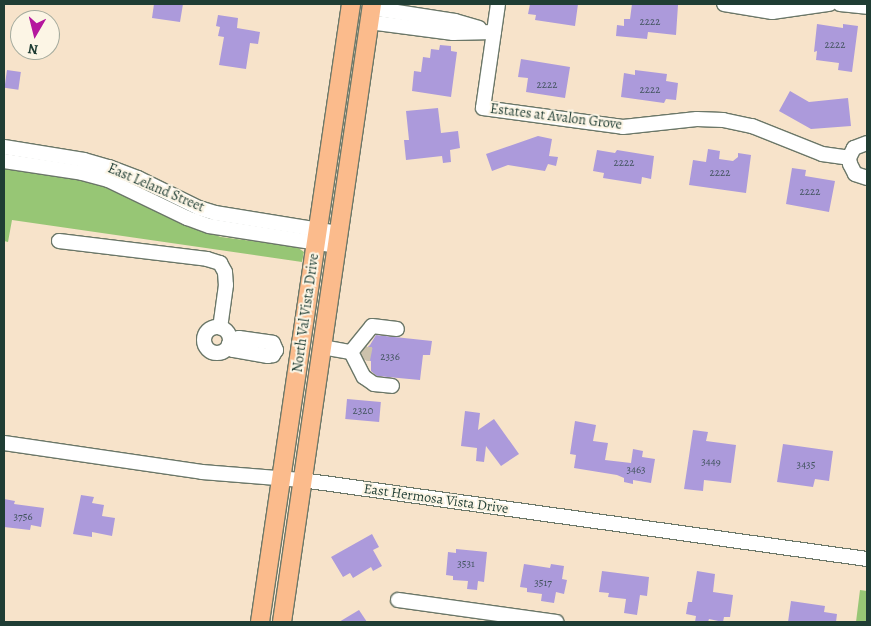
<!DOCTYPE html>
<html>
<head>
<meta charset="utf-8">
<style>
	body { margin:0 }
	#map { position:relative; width:871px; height:626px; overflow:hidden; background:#f7e3ca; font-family:Alegreya,serif }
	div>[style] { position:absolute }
	.green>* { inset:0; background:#97c675 }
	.building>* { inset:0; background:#ac9adb; transform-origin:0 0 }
	.minor-tunnel>* { height:14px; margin-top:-7px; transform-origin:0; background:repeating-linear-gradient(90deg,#ccc2ac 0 14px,transparent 0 21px) }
	.roads { filter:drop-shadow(1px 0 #6b7768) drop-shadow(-1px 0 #6b7768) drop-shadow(0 1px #6b7768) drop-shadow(0 -1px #6b7768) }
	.minor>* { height:14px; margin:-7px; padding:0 7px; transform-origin:7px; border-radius:7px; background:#fff }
	.minor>.ring { margin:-7px; padding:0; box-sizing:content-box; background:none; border:14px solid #fff; border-radius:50% }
	.major>* { height:18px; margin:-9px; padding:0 9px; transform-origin:9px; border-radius:9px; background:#fbbb8c }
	span { translate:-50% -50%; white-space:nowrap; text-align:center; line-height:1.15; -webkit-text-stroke:4px #fcf5e5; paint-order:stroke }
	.number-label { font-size:11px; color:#42545e }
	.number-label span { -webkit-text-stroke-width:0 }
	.street-label { font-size:14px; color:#1f3d34 }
	.frame { position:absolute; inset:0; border:5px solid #1f3d34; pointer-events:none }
	.north { position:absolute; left:10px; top:10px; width:50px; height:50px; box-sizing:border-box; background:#fcf5e5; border:1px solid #a4ab9e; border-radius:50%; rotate:188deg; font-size:14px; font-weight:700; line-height:20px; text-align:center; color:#1f3d34 }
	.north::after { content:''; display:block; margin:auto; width:18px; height:22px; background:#b5179e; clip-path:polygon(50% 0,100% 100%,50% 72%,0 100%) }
</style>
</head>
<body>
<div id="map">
	<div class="green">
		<i style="clip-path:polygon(4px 168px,74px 177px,103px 185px,195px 228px,221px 237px,297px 247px,304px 252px,302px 262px,12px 220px,8px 242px,4px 241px)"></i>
		<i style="clip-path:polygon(860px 590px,867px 591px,867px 622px,856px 622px)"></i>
	</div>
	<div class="building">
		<i style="clip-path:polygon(154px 4px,183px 4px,180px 22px,152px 18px)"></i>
		<i style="clip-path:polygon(530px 4px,578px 4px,575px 26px,535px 20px,536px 15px,528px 14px)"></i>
		<i style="clip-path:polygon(632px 4px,678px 5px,676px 35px,648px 32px,647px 39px,616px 36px,617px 25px,624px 26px,624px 19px,630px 19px)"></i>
		<i style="clip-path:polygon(218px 15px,238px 18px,237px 28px,260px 32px,258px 44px,250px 43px,246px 69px,219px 65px,224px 37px,218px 36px,220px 27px,216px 26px)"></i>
		<i style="clip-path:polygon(817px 24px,843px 28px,843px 24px,858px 26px,852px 72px,838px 70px,839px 63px,816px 60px,817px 51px,814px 52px)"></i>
		<i style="clip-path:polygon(440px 45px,451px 46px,451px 51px,457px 52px,451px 97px,412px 91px,414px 71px,421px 72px,423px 57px,430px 58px,431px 49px,439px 50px)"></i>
		<i style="clip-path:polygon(521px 59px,570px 67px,565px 98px,526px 92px,528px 78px,518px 77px)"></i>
		<i style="left:7px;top:70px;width:14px;height:18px;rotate:8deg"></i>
		<i style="clip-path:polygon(635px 70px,667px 74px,666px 81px,678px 83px,676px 100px,666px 99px,664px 103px,621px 97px,624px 73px,635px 75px)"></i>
		<i style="clip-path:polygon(790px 91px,809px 102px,848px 98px,851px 126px,811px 129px,779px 111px)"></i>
		<i style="clip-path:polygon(438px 108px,441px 133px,458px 131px,460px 148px,450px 150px,451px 162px,443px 163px,442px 156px,406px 160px,404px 140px,409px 140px,406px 111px)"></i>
		<i style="clip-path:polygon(538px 136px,552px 139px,549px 156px,558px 157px,556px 166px,548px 164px,545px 171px,508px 165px,492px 171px,486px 154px)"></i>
		<i style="clip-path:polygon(708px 149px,720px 151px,719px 159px,733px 161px,738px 157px,738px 153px,751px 155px,746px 193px,689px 185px,693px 160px,706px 162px)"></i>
		<i style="clip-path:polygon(597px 150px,615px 153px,617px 150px,654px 156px,651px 179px,642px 177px,641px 184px,603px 178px,604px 173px,593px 171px)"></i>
		<i style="clip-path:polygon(792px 168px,806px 170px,805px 176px,835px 181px,829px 212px,786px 204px)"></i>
		<i style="clip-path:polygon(376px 335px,432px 341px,430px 355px,423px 355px,420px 380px,377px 376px,371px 371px,371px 361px,365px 360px,361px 353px,370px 345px)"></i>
		<i style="left:347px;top:399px;width:34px;height:20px;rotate:5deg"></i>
		<i style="clip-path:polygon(465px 411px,480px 413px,478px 430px,494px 419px,519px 454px,501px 466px,486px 446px,484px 462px,476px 461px,477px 448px,461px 446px)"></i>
		<i style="clip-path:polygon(575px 421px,596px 425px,593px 441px,608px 443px,605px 460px,631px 463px,633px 449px,643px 451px,642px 457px,655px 459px,651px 483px,633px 480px,633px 484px,624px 482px,624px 478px,617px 475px,574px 468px,576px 455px,570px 454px)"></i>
		<i style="clip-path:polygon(693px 430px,708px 432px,706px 441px,736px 445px,731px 483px,704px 480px,703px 491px,684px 489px)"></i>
		<i style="clip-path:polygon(783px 444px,833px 451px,829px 481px,815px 479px,813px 487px,777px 482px)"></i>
		<i style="clip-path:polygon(81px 495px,94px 497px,92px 503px,104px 505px,102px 516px,115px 518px,112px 536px,92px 532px,92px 537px,73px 534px)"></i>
		<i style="clip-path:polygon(4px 499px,15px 501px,14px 504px,44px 508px,41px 527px,31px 525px,30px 530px,4px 527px)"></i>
		<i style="clip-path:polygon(372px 534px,379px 547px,373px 550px,382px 566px,373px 571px,371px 567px,353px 578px,350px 573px,343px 577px,331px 557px)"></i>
		<i style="clip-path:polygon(456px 549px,487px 552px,484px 582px,478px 581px,477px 590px,467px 589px,468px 581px,453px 580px,453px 576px,446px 575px,448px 552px,456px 553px)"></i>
		<i style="clip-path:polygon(524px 564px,550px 568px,551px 564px,564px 566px,562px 579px,567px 580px,564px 594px,556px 592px,554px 603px,541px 601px,542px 594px,527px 592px,527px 588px,520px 587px)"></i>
		<i style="clip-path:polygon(602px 571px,649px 577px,647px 596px,640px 595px,637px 615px,624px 613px,626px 599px,608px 597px,609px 593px,599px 592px)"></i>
		<i style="clip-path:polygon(697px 571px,715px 574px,713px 592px,733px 595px,730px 617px,724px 617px,723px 622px,709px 619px,708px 622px,695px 622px,696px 616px,686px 614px,688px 602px,692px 602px)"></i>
		<i style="clip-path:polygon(791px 601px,825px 606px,824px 612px,837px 614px,836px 622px,788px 622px)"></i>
		<i style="clip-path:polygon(359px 610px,367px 622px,339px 622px)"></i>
	</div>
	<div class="minor-tunnel">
		<i style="left:363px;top:360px;width:15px;rotate:-79deg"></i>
	</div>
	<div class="roads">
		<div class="minor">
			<i style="left:498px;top:4px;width:105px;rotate:98.2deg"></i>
			<i style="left:483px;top:108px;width:141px;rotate:7.7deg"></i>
			<i style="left:623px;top:127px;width:74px;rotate:-6.2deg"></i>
			<i style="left:697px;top:119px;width:26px;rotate:2deg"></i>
			<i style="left:723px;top:120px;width:30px;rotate:12deg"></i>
			<i style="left:752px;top:126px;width:75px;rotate:21.8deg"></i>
			<i style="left:822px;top:154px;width:27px;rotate:8deg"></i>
			<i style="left:724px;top:4px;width:49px;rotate:9.5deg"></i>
			<i style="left:772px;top:12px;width:58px;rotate:-8deg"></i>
			<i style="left:840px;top:4px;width:27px;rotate:6deg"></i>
			<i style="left:371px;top:8px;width:85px;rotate:8.8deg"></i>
			<i style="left:455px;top:21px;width:25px;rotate:16deg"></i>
			<i style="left:369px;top:22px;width:85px;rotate:7.5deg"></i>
			<i style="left:453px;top:33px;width:41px;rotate:-1.4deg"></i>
			<i style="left:867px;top:143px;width:14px;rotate:159deg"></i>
			<i style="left:854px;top:148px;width:11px;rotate:117deg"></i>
			<i style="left:849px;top:158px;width:6px;rotate:81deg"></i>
			<i style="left:850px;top:164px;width:11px;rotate:63deg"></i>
			<i style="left:855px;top:174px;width:13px;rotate:18deg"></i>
			<i style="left:4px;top:147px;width:81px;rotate:9.2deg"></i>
			<i style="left:84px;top:160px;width:26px;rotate:16deg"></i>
			<i style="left:109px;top:167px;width:31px;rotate:21deg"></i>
			<i style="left:138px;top:178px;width:68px;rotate:26.2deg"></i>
			<i style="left:199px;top:208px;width:17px;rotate:17deg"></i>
			<i style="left:215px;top:213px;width:126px;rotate:9.2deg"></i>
			<i style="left:4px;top:161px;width:79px;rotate:8.7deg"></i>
			<i style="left:82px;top:173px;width:27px;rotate:15deg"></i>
			<i style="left:108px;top:180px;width:88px;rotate:25.7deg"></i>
			<i style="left:187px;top:218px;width:23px;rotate:20deg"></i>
			<i style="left:209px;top:226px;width:130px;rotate:8.9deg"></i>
			<i style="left:59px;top:241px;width:149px;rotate:6.9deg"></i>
			<i style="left:207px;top:259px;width:14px;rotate:17deg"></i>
			<i style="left:220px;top:263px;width:10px;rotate:61deg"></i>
			<i style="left:225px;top:272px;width:13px;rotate:86deg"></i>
			<i style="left:226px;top:285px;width:43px;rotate:97.9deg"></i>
			<i class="ring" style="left:204px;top:327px;width:12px;height:12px"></i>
			<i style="left:239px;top:338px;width:34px;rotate:8deg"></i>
			<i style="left:273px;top:343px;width:8px;rotate:67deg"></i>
			<i style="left:276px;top:350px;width:6px;rotate:121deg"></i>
			<i style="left:273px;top:355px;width:5px;rotate:169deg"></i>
			<i style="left:268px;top:356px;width:36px;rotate:-170deg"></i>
			<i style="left:233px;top:350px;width:7px;rotate:-124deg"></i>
			<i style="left:229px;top:344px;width:7px;rotate:-45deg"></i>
			<i style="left:234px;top:339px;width:5px;rotate:-11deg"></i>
			<i style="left:322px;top:347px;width:29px;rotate:10deg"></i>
			<i style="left:351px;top:352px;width:28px;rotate:63deg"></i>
			<i style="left:364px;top:377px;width:12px;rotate:35deg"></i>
			<i style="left:374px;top:384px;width:18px;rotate:6deg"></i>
			<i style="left:351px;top:352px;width:33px;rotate:-51deg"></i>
			<i style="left:372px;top:326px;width:25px;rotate:7deg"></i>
			<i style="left:4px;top:443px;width:200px;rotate:8.3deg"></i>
			<i style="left:202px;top:472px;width:100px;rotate:4.6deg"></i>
			<i style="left:302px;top:480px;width:570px;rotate:7.96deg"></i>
			<i style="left:398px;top:600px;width:160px;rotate:7.9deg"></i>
		</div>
		<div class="major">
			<i style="left:260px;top:622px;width:625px;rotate:-81.62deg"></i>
			<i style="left:282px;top:622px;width:625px;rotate:-81.71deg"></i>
		</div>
	</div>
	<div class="number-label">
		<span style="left:650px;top:22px">2222</span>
		<span style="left:835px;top:45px">2222</span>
		<span style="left:547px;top:85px">2222</span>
		<span style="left:650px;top:90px">2222</span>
		<span style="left:624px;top:163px">2222</span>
		<span style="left:720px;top:173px">2222</span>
		<span style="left:810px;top:192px">2222</span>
		<span style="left:390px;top:357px">2336</span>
		<span style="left:363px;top:411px">2320</span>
		<span style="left:711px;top:462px">3449</span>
		<span style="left:806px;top:465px">3435</span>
		<span style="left:636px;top:470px">3463</span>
		<span style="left:23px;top:517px">3756</span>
		<span style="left:466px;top:564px">3531</span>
		<span style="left:543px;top:583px">3517</span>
	</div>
	<div class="street-label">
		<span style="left:556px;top:117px;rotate:7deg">Estates at Avalon Grove</span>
		<span style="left:156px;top:188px;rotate:23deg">East Leland Street</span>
		<span style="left:306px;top:313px;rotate:-82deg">North Val Vista Drive</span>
		<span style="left:436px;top:499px;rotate:8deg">East Hermosa Vista Drive</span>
	</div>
	<div class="frame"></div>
	<div class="north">N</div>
</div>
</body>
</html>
